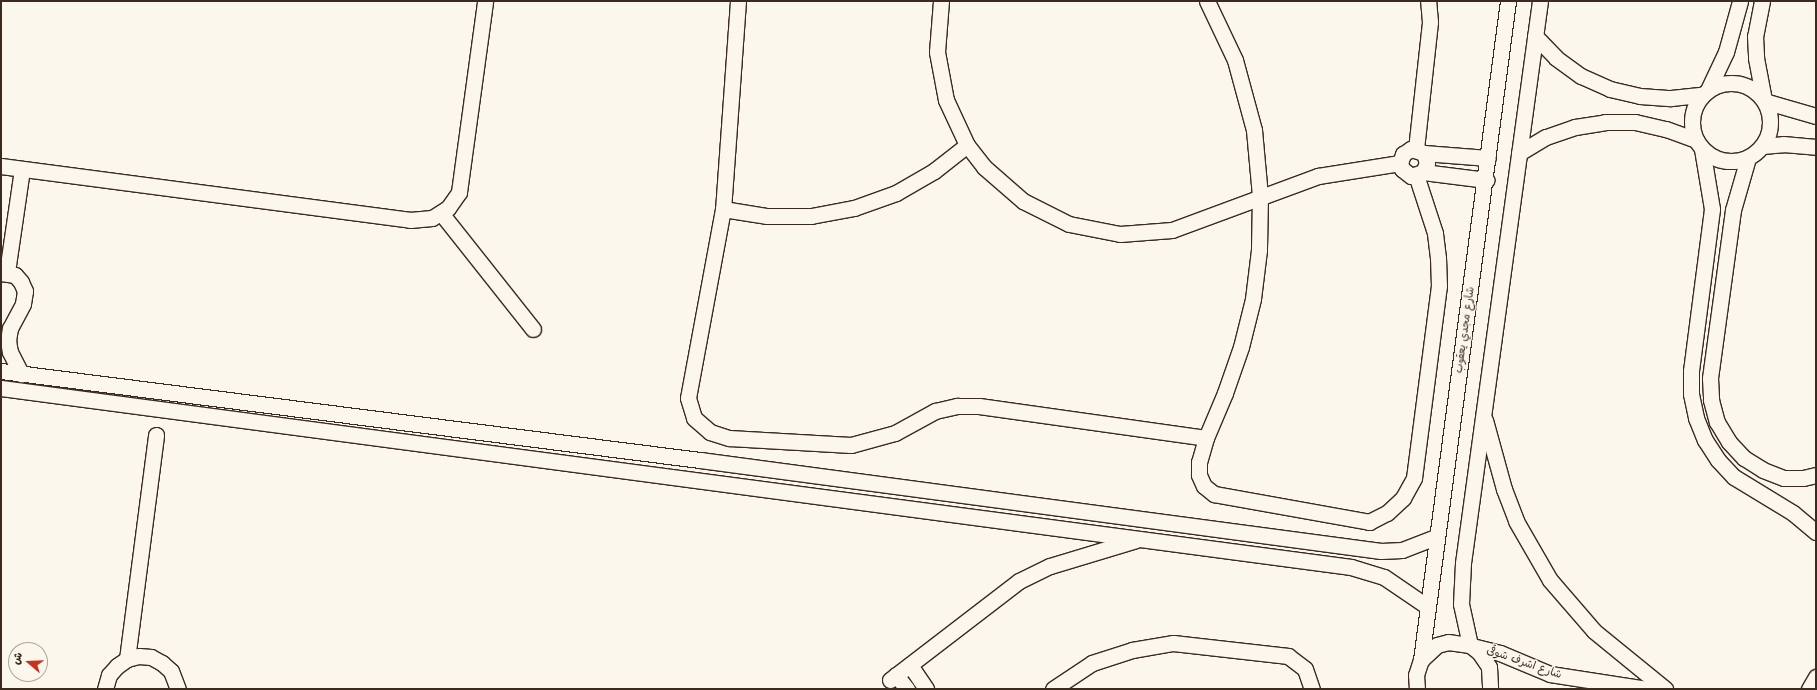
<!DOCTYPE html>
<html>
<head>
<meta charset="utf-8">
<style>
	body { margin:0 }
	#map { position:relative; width:1817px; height:690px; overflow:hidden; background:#fbf7ec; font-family:"Comic Neue","Playpen Sans Arabic",sans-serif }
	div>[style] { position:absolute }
	.roads { filter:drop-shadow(1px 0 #3b2a1e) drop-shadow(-1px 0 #3b2a1e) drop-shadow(0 1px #3b2a1e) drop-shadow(0 -1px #3b2a1e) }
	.minor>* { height:15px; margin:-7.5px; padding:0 7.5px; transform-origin:7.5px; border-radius:7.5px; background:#fbf7ec }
	.minor>.ring { margin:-7.5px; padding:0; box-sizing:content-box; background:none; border:15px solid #fbf7ec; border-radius:50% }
	span { translate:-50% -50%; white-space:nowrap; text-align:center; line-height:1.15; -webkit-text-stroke:3px #fbf7ec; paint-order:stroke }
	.street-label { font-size:11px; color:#3b2a1e }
	.frame { position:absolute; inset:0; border:2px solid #3b2a1e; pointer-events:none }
	.north { position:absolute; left:8px; top:642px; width:40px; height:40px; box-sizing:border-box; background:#fbf7ec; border:1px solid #aea59a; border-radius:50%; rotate:289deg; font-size:11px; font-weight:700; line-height:16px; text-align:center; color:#3b2a1e }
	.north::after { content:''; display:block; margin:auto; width:14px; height:18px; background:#c8321e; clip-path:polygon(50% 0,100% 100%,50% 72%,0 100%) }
</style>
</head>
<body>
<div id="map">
	<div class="roads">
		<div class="minor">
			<i style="left:738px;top:1px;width:209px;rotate:94.1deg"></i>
			<i style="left:723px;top:209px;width:192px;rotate:100.5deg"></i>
			<i style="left:688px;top:398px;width:21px;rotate:73deg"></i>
			<i style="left:694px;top:418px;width:21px;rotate:41deg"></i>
			<i style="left:710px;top:432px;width:20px;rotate:18deg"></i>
			<i style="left:729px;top:438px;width:122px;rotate:3.3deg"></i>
			<i style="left:851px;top:445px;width:46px;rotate:-15.3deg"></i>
			<i style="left:895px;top:433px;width:46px;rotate:-28.8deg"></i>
			<i style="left:935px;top:411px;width:23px;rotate:-13deg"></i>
			<i style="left:957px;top:406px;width:22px"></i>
			<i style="left:979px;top:406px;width:229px;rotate:8deg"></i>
			<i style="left:941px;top:1px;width:51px;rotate:94.5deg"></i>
			<i style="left:937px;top:52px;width:49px;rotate:79.4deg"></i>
			<i style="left:946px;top:100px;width:50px;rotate:65deg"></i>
			<i style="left:967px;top:145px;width:28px;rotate:52deg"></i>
			<i style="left:984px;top:167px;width:52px;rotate:41.1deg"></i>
			<i style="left:1023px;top:201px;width:51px;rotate:26.6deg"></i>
			<i style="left:1069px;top:224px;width:52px;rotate:11.1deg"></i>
			<i style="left:1120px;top:234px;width:52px;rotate:-4.4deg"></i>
			<i style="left:1172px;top:230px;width:156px;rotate:-20.3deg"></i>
			<i style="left:1318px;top:176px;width:83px;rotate:-9deg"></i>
			<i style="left:1207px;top:1px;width:65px;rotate:64.6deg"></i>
			<i style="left:1235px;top:60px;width:73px;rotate:74.8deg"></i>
			<i style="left:1254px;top:130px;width:66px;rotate:84.8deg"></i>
			<i style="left:1260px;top:196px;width:54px;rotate:91.1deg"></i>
			<i style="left:1259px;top:250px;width:49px;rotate:97deg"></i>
			<i style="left:1253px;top:299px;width:49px;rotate:104deg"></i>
			<i style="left:1241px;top:347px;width:49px;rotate:109.2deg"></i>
			<i style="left:1225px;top:393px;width:49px;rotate:112.9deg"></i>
			<i style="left:1206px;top:438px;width:25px;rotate:106deg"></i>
			<i style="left:1199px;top:462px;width:13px;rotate:90deg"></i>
			<i style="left:1199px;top:475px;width:12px;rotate:66deg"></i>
			<i style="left:1204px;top:486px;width:13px;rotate:39deg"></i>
			<i style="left:1214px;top:494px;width:158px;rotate:10.2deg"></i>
			<i style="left:1369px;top:522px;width:20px;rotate:-27deg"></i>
			<i style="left:1387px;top:513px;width:22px;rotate:-43deg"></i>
			<i style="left:1403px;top:498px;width:23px;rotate:-61deg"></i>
			<i style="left:1414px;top:478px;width:194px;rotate:-82.6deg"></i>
			<i style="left:1439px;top:286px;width:28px;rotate:-92deg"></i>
			<i style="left:1438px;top:258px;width:25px;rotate:-97deg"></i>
			<i style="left:1435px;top:233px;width:61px;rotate:-108.1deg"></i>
			<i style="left:1762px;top:1px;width:36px;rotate:101deg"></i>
			<i style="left:1755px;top:36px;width:22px;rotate:87deg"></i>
			<i style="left:1756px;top:58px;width:43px;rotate:79.2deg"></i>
			<i style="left:1535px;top:36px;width:30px;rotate:46deg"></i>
			<i style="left:1556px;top:58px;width:31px;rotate:36deg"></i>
			<i style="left:1581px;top:76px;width:32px;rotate:24deg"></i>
			<i style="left:1610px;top:89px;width:31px;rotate:13deg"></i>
			<i style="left:1640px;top:96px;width:31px;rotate:4deg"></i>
			<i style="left:1671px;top:98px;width:31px;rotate:-6deg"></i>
			<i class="ring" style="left:1692px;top:83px;width:63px;height:63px"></i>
			<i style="left:1708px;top:90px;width:42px;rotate:-64.7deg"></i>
			<i style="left:1726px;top:52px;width:53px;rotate:-74.6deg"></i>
			<i style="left:1764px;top:101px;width:54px;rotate:16.1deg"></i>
			<i style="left:1762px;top:146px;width:21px;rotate:-5deg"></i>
			<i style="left:1783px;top:144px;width:33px;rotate:5deg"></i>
			<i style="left:1416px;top:149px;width:128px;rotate:-83.7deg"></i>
			<i style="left:1430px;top:22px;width:21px;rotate:-95deg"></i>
			<i style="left:1702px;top:149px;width:61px;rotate:80.5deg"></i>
			<i style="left:1712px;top:209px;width:163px;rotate:97.4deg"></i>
			<i style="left:1691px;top:371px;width:23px;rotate:90deg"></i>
			<i style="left:1691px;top:394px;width:25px;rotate:78deg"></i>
			<i style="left:1696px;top:418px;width:24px;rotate:68deg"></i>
			<i style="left:1705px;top:440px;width:24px;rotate:57deg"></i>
			<i style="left:1718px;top:460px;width:23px;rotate:47deg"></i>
			<i style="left:1734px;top:477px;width:69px;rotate:31.4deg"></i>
			<i style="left:1793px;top:513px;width:30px;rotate:40deg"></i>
			<i style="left:1424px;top:153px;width:64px;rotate:4.5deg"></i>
			<i style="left:1519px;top:153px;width:31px;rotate:-31deg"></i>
			<i style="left:1546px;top:137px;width:31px;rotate:-19deg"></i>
			<i style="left:1575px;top:127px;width:30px;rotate:-9deg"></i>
			<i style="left:1605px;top:122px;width:30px"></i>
			<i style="left:1635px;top:122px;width:32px;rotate:13deg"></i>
			<i style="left:1666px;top:129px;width:32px;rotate:20deg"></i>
			<i style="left:1748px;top:158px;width:54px;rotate:106.1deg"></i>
			<i style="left:1733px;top:210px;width:170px;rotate:97.8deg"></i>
			<i style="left:1710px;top:378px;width:22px;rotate:87deg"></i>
			<i style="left:1711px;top:400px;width:23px;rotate:75deg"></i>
			<i style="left:1717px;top:422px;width:23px;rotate:59deg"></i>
			<i style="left:1729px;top:442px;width:22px;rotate:47deg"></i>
			<i style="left:1744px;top:458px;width:22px;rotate:32deg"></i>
			<i style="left:1763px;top:470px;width:22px;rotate:21deg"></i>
			<i style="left:1784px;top:478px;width:19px"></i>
			<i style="left:1803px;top:478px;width:13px;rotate:-13deg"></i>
			<i style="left:1px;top:166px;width:413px;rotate:7.5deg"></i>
			<i style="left:410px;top:220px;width:22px;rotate:-5deg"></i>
			<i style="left:432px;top:218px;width:19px;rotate:-32deg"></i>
			<i style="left:448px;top:208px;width:19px;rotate:-55deg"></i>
			<i style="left:459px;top:192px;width:193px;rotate:-82.2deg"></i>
			<i style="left:1423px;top:172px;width:10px;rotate:-66deg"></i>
			<i style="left:1427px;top:163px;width:10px;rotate:-107deg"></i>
			<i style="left:1424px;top:153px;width:14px;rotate:-163deg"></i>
			<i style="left:1411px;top:149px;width:9px;rotate:148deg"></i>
			<i style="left:1403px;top:154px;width:9px;rotate:108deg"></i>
			<i style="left:1400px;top:163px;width:6px;rotate:72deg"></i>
			<i style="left:1402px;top:169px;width:11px;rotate:38deg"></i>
			<i style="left:1411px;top:176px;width:13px;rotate:-18deg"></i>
			<i style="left:1423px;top:172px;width:64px;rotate:7.2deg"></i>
			<i style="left:723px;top:209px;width:45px;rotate:9deg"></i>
			<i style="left:767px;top:216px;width:44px"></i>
			<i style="left:811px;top:216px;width:44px;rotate:-10.5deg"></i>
			<i style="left:854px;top:208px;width:45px;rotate:-19.7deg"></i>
			<i style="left:896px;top:193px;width:44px;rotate:-30.1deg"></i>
			<i style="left:934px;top:171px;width:42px;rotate:-38.2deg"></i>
			<i style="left:441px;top:213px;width:148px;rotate:51.6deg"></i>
			<i style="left:7px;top:272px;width:104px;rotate:-81.7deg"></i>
			<i style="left:1px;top:273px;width:14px;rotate:8deg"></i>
			<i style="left:15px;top:275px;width:9px;rotate:49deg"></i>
			<i style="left:21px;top:282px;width:10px;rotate:66deg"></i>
			<i style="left:25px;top:291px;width:13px;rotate:99deg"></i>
			<i style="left:23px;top:304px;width:27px;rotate:118deg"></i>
			<i style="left:10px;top:328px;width:12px;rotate:99deg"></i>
			<i style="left:8px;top:340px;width:12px;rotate:81deg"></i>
			<i style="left:10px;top:352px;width:25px;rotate:63deg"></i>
			<i style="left:1px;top:371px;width:705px;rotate:7.26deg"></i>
			<i style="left:700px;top:460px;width:687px;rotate:7.61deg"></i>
			<i style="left:1381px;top:551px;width:21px;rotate:-3deg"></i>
			<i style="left:1402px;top:550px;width:36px;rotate:-21deg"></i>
			<i style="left:1px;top:388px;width:1362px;rotate:7.55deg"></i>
			<i style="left:1351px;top:567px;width:34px;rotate:17deg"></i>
			<i style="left:1384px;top:577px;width:53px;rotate:34.3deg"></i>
			<i style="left:1485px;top:420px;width:72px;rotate:74.6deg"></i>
			<i style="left:1504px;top:489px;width:34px;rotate:69deg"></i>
			<i style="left:1516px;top:521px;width:68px;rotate:60deg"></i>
			<i style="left:1550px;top:580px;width:67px;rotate:49.2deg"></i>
			<i style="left:1594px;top:631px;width:92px;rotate:39.2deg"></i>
			<i style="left:1470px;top:645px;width:42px;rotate:-102.4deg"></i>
			<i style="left:1461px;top:604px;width:41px;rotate:-87.2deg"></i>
			<i style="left:1463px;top:563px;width:567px;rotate:-82.2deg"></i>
			<i style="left:1472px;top:646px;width:29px;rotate:14deg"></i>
			<i style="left:1500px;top:653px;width:54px;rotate:22.8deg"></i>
			<i style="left:1550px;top:674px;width:98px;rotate:8.8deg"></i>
			<i style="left:127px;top:659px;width:226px;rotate:-82.6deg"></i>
			<i style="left:1421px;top:660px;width:665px;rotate:-82.48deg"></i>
			<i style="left:910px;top:665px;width:29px;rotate:56deg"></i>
			<i style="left:896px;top:675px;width:18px;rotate:52deg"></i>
			<i style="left:890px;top:680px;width:163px;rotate:-37.5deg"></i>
			<i style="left:1019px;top:581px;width:34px;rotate:-26deg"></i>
			<i style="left:1050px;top:566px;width:90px;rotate:-16.8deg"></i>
			<i style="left:105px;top:689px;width:15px;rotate:-74deg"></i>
			<i style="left:109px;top:675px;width:12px;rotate:-48deg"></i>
			<i style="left:117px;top:666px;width:12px;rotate:-35deg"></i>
			<i style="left:127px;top:659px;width:12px;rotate:-14deg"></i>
			<i style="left:139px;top:656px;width:12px;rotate:5deg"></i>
			<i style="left:151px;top:657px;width:13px;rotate:29deg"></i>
			<i style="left:162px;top:663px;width:12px;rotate:42deg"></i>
			<i style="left:171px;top:671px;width:19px;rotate:69deg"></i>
			<i style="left:1053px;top:689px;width:47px;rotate:-33.7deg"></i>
			<i style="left:1092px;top:663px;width:42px;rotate:-18deg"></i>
			<i style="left:1132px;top:650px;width:42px;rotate:-9.7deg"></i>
			<i style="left:1173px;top:643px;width:116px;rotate:6.4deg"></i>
			<i style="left:1288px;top:656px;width:21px;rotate:37deg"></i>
			<i style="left:1305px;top:669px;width:21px;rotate:71deg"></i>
			<i style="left:1417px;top:689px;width:14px;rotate:-94deg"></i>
			<i style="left:1416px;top:675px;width:16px;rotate:-72deg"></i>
			<i style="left:1421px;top:660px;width:22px;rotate:-43deg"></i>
			<i style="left:1437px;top:645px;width:11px;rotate:-15deg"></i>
			<i style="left:1448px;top:642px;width:22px;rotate:8deg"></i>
			<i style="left:1470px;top:645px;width:11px;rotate:38deg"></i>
			<i style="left:1479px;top:652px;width:18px;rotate:56deg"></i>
			<i style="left:1489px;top:667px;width:22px;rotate:87deg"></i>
			<i style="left:1809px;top:689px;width:14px;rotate:-60deg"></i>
		</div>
	</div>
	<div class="street-label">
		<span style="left:1465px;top:330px;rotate:-82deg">شارع مجدي يعقوب</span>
		<span style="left:1524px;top:663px;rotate:19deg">شارع اشرف شوقى</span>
	</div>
	<div class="frame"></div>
	<div class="north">ش</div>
</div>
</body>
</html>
